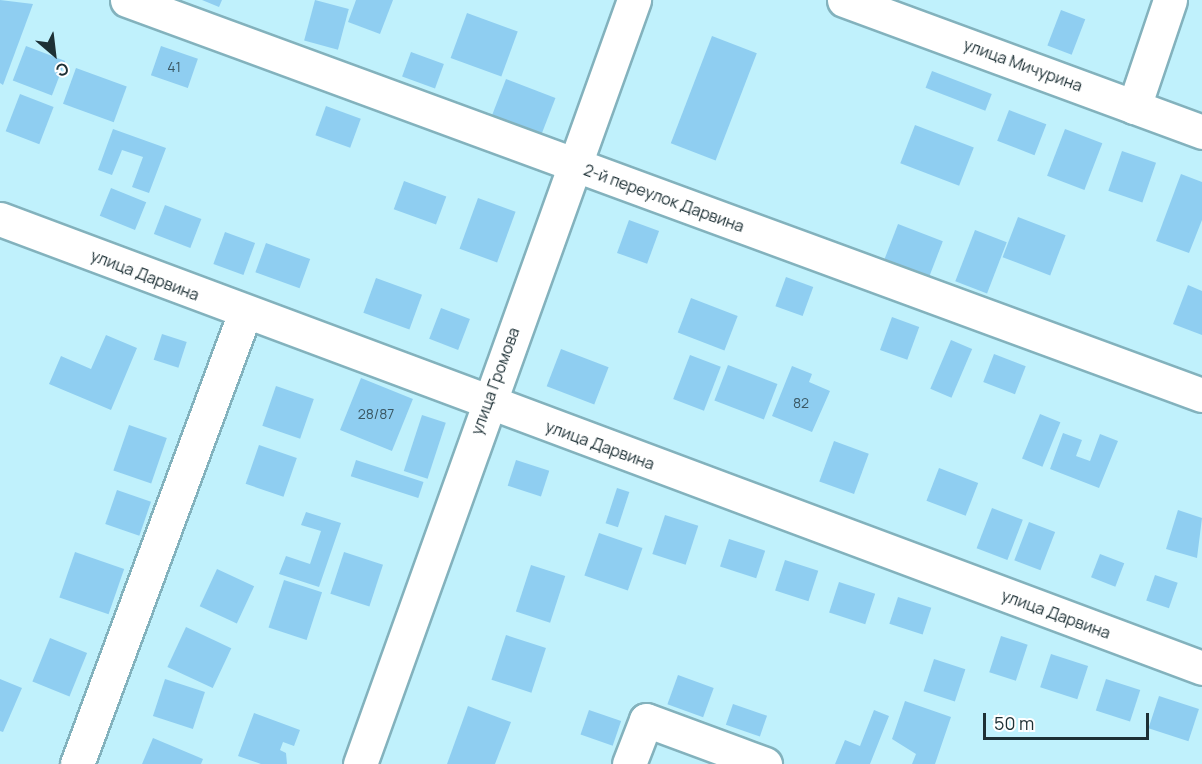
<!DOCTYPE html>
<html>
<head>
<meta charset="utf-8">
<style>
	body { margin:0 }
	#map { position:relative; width:1202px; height:764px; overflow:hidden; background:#c0f1fc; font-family:Manrope,sans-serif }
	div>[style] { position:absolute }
	.building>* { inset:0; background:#8fcef1; transform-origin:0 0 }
	.roads { filter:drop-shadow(2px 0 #83b2bd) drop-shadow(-2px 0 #83b2bd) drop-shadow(0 2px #83b2bd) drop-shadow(0 -2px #83b2bd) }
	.minor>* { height:33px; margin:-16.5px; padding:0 16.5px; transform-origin:16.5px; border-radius:16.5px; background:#fff }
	span { translate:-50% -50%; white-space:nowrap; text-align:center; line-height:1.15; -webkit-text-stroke:6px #fff; paint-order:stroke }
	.number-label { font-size:14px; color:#3a5864 }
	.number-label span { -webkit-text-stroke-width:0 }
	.street-label { font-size:16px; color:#1d3035 }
	.north { position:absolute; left:24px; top:24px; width:60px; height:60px; -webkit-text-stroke:4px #fff; paint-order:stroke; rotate:152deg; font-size:16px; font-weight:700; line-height:24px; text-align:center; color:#1d3035 }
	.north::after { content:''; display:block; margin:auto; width:21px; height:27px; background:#1d3035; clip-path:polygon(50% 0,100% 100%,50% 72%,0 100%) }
	.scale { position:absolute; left:983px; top:713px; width:166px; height:27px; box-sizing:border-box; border:3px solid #1d3035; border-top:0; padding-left:8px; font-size:18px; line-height:21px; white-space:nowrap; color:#1d3035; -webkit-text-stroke:4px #fff; paint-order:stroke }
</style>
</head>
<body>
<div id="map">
	<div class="building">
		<i style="clip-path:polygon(0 0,33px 4px,3px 85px,0 83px)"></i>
		<i style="clip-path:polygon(202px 0,222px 0,219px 7px)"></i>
		<i style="left:315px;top:0;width:35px;height:42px;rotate:15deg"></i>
		<i style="clip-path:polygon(356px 0,393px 0,380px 34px,348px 22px)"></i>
		<i style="left:1061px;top:10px;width:26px;height:38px;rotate:21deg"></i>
		<i style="left:467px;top:13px;width:54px;height:48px;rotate:20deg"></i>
		<i style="left:712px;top:36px;width:48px;height:115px;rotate:21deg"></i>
		<i style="left:26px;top:46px;width:42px;height:37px;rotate:21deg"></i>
		<i style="left:161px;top:46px;width:39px;height:31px;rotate:19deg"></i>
		<i style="left:411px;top:52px;width:35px;height:26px;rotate:20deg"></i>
		<i style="left:76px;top:68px;width:54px;height:38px;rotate:20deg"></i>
		<i style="left:932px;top:71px;width:64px;height:18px;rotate:21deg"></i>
		<i style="left:506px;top:79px;width:53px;height:40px;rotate:21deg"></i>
		<i style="left:20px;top:94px;width:36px;height:40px;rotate:21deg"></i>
		<i style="left:326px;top:106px;width:37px;height:31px;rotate:20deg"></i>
		<i style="left:1009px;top:110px;width:40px;height:33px;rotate:21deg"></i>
		<i style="left:915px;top:125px;width:63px;height:41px;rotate:21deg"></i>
		<i style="clip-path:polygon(113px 129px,166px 148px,149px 193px,132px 187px,143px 157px,122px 150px,112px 175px,98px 170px)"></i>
		<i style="left:1065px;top:129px;width:40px;height:50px;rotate:21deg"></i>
		<i style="left:1122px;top:151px;width:36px;height:42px;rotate:19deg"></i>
		<i style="clip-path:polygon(1181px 174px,1202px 182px,1202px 220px,1189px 253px,1156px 241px)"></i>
		<i style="left:404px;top:181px;width:45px;height:30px;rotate:20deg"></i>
		<i style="left:111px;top:188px;width:38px;height:30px;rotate:22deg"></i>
		<i style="left:478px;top:198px;width:40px;height:54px;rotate:20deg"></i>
		<i style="left:165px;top:205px;width:39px;height:31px;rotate:21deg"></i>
		<i style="left:1018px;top:217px;width:51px;height:43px;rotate:21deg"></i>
		<i style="left:629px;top:220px;width:32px;height:35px;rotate:20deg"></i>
		<i style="left:898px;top:224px;width:48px;height:38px;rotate:21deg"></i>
		<i style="left:975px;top:230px;width:34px;height:55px;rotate:21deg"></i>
		<i style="left:225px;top:232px;width:32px;height:34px;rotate:20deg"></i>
		<i style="left:266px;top:243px;width:47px;height:31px;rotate:20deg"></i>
		<i style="left:786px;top:277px;width:29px;height:31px;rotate:20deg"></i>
		<i style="left:376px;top:278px;width:49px;height:37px;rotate:20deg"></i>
		<i style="clip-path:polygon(1188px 285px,1202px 291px,1202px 335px,1173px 324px)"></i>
		<i style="left:691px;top:298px;width:50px;height:37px;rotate:21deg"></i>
		<i style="left:441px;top:308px;width:31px;height:33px;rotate:21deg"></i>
		<i style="left:892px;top:317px;width:29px;height:35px;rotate:20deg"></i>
		<i style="left:162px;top:334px;width:26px;height:27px;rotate:18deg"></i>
		<i style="clip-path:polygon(106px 335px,137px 348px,111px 410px,49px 384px,61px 356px,91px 369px)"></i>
		<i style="left:951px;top:340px;width:23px;height:53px;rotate:23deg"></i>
		<i style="left:561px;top:349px;width:51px;height:40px;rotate:21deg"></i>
		<i style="left:994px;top:354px;width:34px;height:30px;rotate:21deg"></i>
		<i style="left:690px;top:355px;width:33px;height:47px;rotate:21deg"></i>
		<i style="left:728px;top:365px;width:53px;height:38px;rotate:21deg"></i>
		<i style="clip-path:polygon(792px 366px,812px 374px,809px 382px,830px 391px,812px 432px,772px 416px)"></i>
		<i style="left:361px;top:378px;width:56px;height:56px;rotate:22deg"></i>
		<i style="left:276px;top:386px;width:40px;height:42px;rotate:19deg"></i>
		<i style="left:1040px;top:414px;width:22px;height:48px;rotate:22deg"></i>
		<i style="left:422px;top:415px;width:25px;height:59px;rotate:18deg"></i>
		<i style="left:129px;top:425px;width:40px;height:48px;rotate:19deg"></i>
		<i style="clip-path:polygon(1063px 433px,1082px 440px,1076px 456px,1090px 461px,1100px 434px,1118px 441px,1099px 488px,1050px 469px)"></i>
		<i style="left:834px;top:441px;width:37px;height:43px;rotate:20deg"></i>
		<i style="left:259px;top:445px;width:40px;height:41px;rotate:19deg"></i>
		<i style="left:356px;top:460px;width:71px;height:17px;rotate:18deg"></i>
		<i style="left:516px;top:460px;width:35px;height:27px;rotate:18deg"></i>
		<i style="left:939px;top:468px;width:42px;height:35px;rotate:21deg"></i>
		<i style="left:617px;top:488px;width:13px;height:37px;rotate:18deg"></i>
		<i style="left:117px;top:490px;width:36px;height:36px;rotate:19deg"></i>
		<i style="left:992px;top:508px;width:33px;height:43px;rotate:21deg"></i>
		<i style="clip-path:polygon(1178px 510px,1202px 518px,1197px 558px,1166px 549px)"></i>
		<i style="clip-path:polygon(306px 512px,341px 523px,319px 587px,279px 574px,286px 556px,310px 564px,321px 531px,301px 525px)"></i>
		<i style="left:665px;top:515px;width:35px;height:41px;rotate:18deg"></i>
		<i style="left:1029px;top:522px;width:28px;height:41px;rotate:21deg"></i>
		<i style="left:599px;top:533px;width:46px;height:45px;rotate:19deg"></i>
		<i style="left:729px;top:539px;width:38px;height:29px;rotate:18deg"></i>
		<i style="left:75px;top:552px;width:52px;height:48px;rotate:19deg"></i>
		<i style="left:344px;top:552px;width:41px;height:44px;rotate:18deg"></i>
		<i style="left:1100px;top:554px;width:26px;height:25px;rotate:21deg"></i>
		<i style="left:785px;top:560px;width:35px;height:32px;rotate:18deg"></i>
		<i style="left:531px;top:565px;width:36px;height:49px;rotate:18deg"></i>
		<i style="left:217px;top:569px;width:41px;height:41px;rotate:25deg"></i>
		<i style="left:1155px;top:575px;width:24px;height:27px;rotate:19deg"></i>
		<i style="left:284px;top:580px;width:40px;height:50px;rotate:18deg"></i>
		<i style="left:839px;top:582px;width:38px;height:32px;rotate:18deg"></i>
		<i style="left:898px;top:597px;width:35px;height:28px;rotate:18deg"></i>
		<i style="left:186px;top:627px;width:50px;height:44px;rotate:25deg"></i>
		<i style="left:506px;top:635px;width:42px;height:47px;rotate:18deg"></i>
		<i style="left:1001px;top:636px;width:28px;height:38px;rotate:18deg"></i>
		<i style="left:50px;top:638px;width:40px;height:47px;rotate:22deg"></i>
		<i style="left:1051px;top:654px;width:39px;height:35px;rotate:18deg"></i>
		<i style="left:934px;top:659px;width:33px;height:34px;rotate:18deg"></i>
		<i style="left:678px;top:675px;width:38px;height:31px;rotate:20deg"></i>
		<i style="clip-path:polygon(0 679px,22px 688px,3px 732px,0 731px)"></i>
		<i style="left:165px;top:679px;width:42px;height:39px;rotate:18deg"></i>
		<i style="left:1106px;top:679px;width:36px;height:33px;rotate:18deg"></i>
		<i style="left:1159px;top:696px;width:42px;height:34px;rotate:18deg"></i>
		<i style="clip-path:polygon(905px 701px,951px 717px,935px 764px,912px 764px,916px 754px,892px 739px)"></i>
		<i style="left:733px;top:704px;width:36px;height:22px;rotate:19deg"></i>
		<i style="clip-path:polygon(468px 706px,511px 722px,495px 764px,447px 764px)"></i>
		<i style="left:589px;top:710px;width:34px;height:26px;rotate:19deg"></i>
		<i style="clip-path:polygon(874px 710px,889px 716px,870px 764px,835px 764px,845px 740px,860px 746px)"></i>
		<i style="clip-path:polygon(254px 713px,300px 730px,294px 746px,283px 742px,280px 750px,286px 753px,287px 764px,261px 764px,238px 756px)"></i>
		<i style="clip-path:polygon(153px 738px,203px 759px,201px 764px,142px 764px)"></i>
	</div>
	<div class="roads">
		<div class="minor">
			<i style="left:127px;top:0;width:1145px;rotate:20.18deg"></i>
			<i style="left:844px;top:0;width:382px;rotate:20.2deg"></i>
			<i style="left:1134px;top:107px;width:113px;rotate:-71.4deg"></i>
			<i style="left:0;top:219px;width:1283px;rotate:20.48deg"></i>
			<i style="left:77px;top:764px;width:481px;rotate:-69.6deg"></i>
			<i style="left:360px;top:764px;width:812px;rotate:-70.27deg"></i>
			<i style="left:629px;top:764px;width:47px;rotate:-68.9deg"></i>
			<i style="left:646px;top:720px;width:127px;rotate:20.3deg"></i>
		</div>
	</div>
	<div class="number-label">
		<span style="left:174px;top:67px">41</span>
		<span style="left:801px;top:403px">82</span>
		<span style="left:376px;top:414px">28/87</span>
	</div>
	<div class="street-label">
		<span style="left:1023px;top:65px;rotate:20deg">улица Мичурина</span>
		<span style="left:664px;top:198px;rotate:20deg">2-й переулок Дарвина</span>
		<span style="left:145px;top:275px;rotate:21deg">улица Дарвина</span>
		<span style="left:495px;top:381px;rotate:-70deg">улица Громова</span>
		<span style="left:600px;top:445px;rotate:20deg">улица Дарвина</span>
		<span style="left:1056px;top:614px;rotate:20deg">улица Дарвина</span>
	</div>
	<div class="north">С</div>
	<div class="scale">50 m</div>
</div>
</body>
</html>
